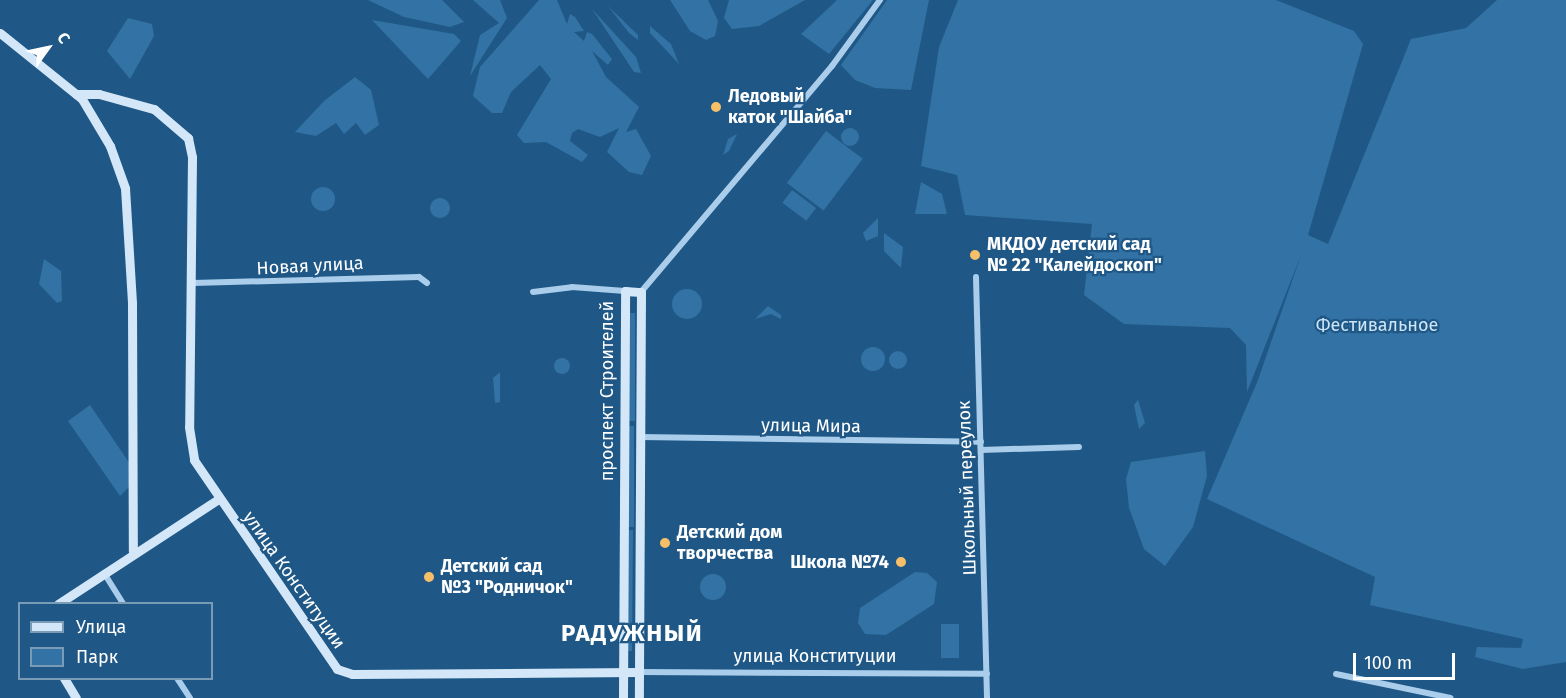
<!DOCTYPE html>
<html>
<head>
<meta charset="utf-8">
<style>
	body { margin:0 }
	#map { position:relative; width:1566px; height:698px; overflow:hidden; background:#1f5886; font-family:"Fira Sans",sans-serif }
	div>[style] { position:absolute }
	.green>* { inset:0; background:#3372a4; transform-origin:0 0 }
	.round { border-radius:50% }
	.street>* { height:6px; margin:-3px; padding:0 3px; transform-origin:3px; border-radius:3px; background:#a9cdea }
	.secondary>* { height:9px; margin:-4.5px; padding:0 4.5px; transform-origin:4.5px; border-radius:4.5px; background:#d4e7f8 }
	.dots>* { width:16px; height:16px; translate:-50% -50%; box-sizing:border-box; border:3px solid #1f5886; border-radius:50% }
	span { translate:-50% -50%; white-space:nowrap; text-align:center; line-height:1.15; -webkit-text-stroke:4.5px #1f5886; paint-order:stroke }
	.poi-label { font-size:18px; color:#fff; font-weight:700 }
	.left { translate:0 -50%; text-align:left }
	.right { translate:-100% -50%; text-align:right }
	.street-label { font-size:18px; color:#fff }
	.park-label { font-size:18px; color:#cde5f8 }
	.district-label { font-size:24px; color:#fff; font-weight:700; letter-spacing:1.5px }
	.legend { position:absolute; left:18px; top:602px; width:195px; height:78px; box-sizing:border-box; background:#1f5886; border:2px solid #799bb6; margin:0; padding:8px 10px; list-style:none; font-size:18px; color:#fff }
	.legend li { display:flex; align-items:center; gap:12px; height:30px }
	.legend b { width:30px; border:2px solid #799bb6 }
	.north { position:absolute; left:18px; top:18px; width:60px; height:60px; -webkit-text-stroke:4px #1f5886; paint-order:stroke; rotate:57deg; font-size:16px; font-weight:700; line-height:24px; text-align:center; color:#fff }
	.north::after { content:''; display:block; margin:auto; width:21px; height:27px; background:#fff; clip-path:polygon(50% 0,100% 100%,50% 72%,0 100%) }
	.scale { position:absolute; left:1353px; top:653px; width:102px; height:27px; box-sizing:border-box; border:3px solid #fff; border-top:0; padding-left:8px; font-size:18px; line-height:21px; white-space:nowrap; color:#fff; -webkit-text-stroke:4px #1f5886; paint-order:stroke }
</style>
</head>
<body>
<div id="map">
	<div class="green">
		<i style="clip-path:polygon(368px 0,442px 0,464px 22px,450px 27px,404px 17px)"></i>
		<i style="clip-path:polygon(473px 0,500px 0,507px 18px,470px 76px,480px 35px,499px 23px)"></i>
		<i style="clip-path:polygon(539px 0,557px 0,567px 24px,570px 14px,575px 17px,584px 31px,574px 32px,584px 41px,587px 32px,592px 34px,612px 59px,608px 65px,592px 51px,606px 77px,639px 107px,626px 132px,636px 129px,651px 156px,642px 175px,629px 172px,607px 152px,619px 128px,600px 137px,578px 129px,572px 133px,570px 141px,588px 155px,582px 162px,546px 142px,524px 143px,517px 135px,551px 79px,540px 65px,511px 92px,502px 113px,492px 113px,473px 96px,480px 67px)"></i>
		<i style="clip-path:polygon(670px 0,708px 0,718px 21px,715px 36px,706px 40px,690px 31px)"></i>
		<i style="clip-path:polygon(729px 0,805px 0,759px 26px,732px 29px,724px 18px)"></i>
		<i style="clip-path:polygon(837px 0,873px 0,829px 54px,801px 34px)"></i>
		<i style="clip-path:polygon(887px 0,929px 0,911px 90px,875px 88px,855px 80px,841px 65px)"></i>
		<i style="clip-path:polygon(958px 0,1276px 0,1354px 31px,1363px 44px,1308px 235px,1328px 244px,1411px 39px,1466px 28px,1497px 0,1566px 0,1566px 662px,1523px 669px,1475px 657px,1477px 647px,1521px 648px,1523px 639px,1370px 605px,1375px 577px,1207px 499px,1258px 380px,1301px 255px,1247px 392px,1246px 345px,1230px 328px,1124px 324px,1084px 295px,1092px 224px,965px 215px,957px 175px,921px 166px,939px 47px)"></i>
		<i style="clip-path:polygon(608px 6px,638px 35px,638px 40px,629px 33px)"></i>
		<i style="clip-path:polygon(592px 9px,636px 57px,641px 73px,634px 72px)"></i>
		<i style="clip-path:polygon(128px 18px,152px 24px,154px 36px,130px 79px,107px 51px)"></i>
		<i style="clip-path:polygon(372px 20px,454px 34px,461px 41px,428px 79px)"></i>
		<i style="clip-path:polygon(650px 26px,671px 44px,679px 64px,650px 33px)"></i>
		<i style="clip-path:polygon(355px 77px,371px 90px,379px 125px,365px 135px,356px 123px,344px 134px,336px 123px,316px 136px,295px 132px,324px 101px)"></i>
		<i class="round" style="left:841px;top:128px;width:18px;height:18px"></i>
		<i style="left:826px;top:131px;width:46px;height:65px;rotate:37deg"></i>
		<i style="clip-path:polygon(737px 134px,729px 151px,723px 155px,728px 139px)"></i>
		<i style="clip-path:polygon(921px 182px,942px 194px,947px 214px,915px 214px)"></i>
		<i class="round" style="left:311px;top:187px;width:24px;height:24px"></i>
		<i style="left:792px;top:190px;width:30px;height:16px;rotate:37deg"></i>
		<i class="round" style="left:430px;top:198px;width:20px;height:20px"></i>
		<i style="clip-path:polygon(878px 218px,878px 236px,866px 241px,863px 233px)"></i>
		<i style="clip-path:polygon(884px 233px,903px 247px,901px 268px,884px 251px)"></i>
		<i style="clip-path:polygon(44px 259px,61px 271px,62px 301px,57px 303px,39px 284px)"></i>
		<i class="round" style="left:672px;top:289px;width:30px;height:30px"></i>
		<i style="clip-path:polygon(768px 306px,781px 315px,781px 319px,771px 314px,755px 319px)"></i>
		<i style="left:627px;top:313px;width:8px;height:108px"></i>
		<i class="round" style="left:861px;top:347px;width:24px;height:24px"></i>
		<i class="round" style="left:889px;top:351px;width:18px;height:18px"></i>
		<i class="round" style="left:554px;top:358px;width:16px;height:16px"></i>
		<i style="clip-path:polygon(500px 372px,500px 402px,495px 403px,493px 378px)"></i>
		<i style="clip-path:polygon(1138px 400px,1145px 423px,1139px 429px,1134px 405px)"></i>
		<i style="clip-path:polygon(90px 405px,130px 464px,129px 487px,120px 496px,68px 421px)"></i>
		<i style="left:628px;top:426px;width:6px;height:101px"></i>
		<i style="clip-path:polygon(1205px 451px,1207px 476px,1193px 527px,1165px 566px,1144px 549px,1129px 508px,1126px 479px,1131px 462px)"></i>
		<i style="clip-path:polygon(628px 530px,633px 530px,632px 651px,626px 651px)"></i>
		<i style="clip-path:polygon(915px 572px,927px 573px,937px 582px,934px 604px,886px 635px,865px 634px,858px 623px,860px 608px)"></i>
		<i class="round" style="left:700px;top:574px;width:26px;height:26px"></i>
		<i style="left:941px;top:624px;width:18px;height:34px"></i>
	</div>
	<div class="street">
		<i style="left:976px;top:277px;width:421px;rotate:88.5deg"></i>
		<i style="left:193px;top:283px;width:226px;rotate:-1.5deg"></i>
		<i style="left:419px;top:277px;width:10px;rotate:37deg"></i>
		<i style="left:533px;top:292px;width:39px;rotate:-7deg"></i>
		<i style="left:572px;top:287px;width:53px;rotate:4.3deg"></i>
		<i style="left:641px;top:292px;width:296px;rotate:-49.8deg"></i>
		<i style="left:832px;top:66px;width:82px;rotate:-54deg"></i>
		<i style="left:640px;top:437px;width:341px;rotate:0.8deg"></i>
		<i style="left:981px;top:450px;width:98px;rotate:-1.8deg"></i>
		<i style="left:104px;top:573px;width:36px;rotate:58deg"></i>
		<i style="left:639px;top:672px;width:348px;rotate:0.3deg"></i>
		<i style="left:1336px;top:674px;width:117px;rotate:11.8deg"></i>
		<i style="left:177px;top:678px;width:24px;rotate:57deg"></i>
	</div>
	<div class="secondary">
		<i style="left:0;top:33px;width:105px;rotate:38.8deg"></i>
		<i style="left:82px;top:99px;width:55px;rotate:59.2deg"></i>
		<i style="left:110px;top:146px;width:45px;rotate:70.3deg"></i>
		<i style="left:125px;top:188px;width:116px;rotate:86.5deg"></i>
		<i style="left:132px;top:304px;width:247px;rotate:89.8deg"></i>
		<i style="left:76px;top:94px;width:23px"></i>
		<i style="left:99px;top:94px;width:57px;rotate:15.3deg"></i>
		<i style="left:154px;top:109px;width:45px;rotate:40.5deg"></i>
		<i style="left:188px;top:138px;width:19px;rotate:78deg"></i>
		<i style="left:192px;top:157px;width:270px;rotate:90.6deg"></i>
		<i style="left:189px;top:427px;width:33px;rotate:81deg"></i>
		<i style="left:194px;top:460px;width:253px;rotate:55.6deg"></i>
		<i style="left:337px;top:669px;width:16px;rotate:18deg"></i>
		<i style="left:352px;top:674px;width:287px;rotate:-0.4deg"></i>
		<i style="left:58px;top:604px;width:190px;rotate:-33.2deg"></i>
		<i style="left:64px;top:678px;width:23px;rotate:59deg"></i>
		<i style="left:623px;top:698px;width:407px;rotate:-89.7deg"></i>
		<i style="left:625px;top:291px;width:16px;rotate:4deg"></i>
		<i style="left:641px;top:292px;width:406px;rotate:90.3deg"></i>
	</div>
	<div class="dots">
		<i style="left:716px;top:107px;background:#f8bf69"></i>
		<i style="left:975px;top:255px;background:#f8bf69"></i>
		<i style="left:665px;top:543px;background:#f8bf69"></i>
		<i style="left:901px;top:562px;background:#f8bf69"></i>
		<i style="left:429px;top:577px;background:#f8bf69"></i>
	</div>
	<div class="poi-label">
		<span class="left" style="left:728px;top:107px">Ледовый<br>каток "Шайба"</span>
		<span class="left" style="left:987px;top:255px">МКДОУ детский сад<br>№ 22 "Калейдоскоп"</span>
		<span class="left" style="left:677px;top:543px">Детский дом<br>творчества</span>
		<span class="right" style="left:889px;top:562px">Школа №74</span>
		<span class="left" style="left:441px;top:577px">Детский сад<br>№3 "Родничок"</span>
	</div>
	<div class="street-label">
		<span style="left:310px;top:266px;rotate:-3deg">Новая улица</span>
		<span style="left:607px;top:391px;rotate:-90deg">проспект Строителей</span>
		<span style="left:811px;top:426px;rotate:1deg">улица Мира</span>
		<span style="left:967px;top:488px;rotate:-92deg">Школьный переулок</span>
		<span style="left:294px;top:580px;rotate:55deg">улица Конституции</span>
		<span style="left:815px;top:656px">улица Конституции</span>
	</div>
	<div class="park-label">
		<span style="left:1377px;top:325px">Фестивальное</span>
	</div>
	<div class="district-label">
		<span style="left:632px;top:634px">РАДУЖНЫЙ</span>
	</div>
	<ul class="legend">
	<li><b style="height:8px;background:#d4e7f8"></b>Улица</li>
	<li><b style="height:16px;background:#3372a4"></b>Парк</li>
	</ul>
	<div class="north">С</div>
	<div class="scale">100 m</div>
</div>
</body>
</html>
